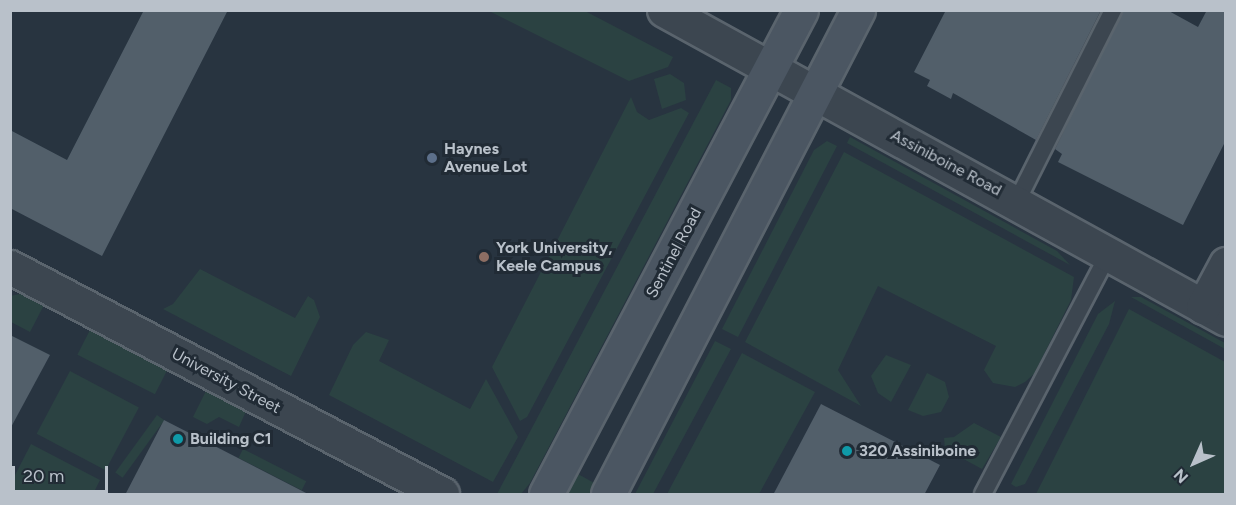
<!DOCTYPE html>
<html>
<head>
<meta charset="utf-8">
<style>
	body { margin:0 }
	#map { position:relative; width:1236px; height:505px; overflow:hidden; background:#283440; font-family:Figtree,sans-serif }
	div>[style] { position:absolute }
	.green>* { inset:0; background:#2b4242; transform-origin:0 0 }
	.building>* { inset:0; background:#525f6a }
	.roads { filter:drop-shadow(2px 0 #5a646d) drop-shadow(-2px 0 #5a646d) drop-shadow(0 2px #5a646d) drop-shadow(0 -2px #5a646d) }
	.lane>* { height:16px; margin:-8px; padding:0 8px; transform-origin:8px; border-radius:8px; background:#3c4650 }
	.street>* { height:33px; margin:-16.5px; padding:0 16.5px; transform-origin:16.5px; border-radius:16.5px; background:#3c4650 }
	.secondary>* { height:33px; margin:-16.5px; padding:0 16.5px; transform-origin:16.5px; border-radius:16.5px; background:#4b5662 }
	.dots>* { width:16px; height:16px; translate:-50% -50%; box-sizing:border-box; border:3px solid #212b35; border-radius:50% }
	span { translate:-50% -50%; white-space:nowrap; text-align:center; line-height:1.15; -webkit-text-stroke:6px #212b35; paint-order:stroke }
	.poi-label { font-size:16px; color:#b9c1ca; font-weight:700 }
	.left { translate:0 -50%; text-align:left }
	.street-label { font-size:16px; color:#b9c1ca }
	.frame { position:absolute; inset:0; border:12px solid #b9c1ca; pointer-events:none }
	.north { position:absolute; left:1164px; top:433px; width:60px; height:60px; -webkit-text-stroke:4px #212b35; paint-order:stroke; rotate:225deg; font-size:16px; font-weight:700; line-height:24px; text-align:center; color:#b9c1ca }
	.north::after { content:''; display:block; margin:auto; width:21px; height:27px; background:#b9c1ca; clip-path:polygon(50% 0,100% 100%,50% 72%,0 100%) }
	.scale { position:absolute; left:12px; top:466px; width:96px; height:27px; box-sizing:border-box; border:3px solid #b9c1ca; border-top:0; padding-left:8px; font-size:18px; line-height:21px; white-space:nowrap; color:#b9c1ca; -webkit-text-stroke:4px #212b35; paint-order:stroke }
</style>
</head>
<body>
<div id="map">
	<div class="green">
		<i style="clip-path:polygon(489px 11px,585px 11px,673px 57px,668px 67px,629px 81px)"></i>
		<i style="clip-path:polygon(670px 74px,684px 83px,686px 100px,662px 109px,654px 79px)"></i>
		<i style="clip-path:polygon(716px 80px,731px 88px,731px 100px,530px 483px,521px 494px,497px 494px)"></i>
		<i style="clip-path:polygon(631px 97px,637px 112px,649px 120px,681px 108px,689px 113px,527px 417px,520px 421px,492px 367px)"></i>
		<i style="clip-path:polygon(850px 137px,1057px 251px,1070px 265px,847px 143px)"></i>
		<i style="clip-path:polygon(827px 141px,837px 146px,738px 337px,722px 329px,814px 150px)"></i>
		<i style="clip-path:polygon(844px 152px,1074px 277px,1071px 300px,1034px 374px,1025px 382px,1015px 387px,993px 383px,984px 370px,996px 346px,878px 286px,838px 370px,861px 406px,745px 342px)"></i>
		<i style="clip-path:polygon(200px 269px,295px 318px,308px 296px,314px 300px,320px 317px,291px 376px,163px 309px,173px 304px)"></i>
		<i style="clip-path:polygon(25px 293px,45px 303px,30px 332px,11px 322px,10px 296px)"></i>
		<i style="clip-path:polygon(1131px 297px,1141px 297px,1225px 343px,1225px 349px)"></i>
		<i style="clip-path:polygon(1115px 301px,1109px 324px,1025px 484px,1016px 487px,1011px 484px,1098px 314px)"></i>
		<i style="clip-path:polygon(1129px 309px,1225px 362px,1225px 494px,1036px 494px)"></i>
		<i style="left:91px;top:328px;width:87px;height:30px;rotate:27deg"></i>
		<i style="clip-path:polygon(366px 332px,389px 340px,379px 361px,470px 409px,486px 379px,518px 437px,493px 482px,329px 395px,353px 345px)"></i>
		<i style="clip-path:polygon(715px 341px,731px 349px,653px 494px,635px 494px)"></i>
		<i style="clip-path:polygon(742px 353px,815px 392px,759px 494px,667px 494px)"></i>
		<i style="clip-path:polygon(886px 355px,911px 365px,891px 402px,878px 393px,871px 376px)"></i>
		<i style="left:70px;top:371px;width:78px;height:71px;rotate:28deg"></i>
		<i style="clip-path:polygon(927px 373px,945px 382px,949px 397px,941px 412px,923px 416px,908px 410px)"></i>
		<i style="clip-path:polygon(207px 389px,247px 409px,239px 427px,219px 417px,207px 424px,193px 417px)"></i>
		<i style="left:157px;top:415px;width:9px;height:71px;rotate:36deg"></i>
		<i style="clip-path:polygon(974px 423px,1001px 437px,982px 469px,945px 449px,944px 438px,954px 437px)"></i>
		<i style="clip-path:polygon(31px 444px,100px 480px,93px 494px,11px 494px,11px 483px)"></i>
		<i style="left:243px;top:449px;width:71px;height:10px;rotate:27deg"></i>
		<i style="clip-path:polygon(578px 474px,596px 484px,591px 494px,568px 494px)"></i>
	</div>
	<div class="building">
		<i style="clip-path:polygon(144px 10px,228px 10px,102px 256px,10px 208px,10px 130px,67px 160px)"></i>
		<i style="clip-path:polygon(946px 10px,1101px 10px,1036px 140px,953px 93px,951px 99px,927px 86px,930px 80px,914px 72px)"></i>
		<i style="clip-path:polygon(1123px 10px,1167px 10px,1198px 27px,1207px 10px,1226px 10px,1226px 140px,1183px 225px,1058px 162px,1062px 154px,1055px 149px)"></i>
		<i style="clip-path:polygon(10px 335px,50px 355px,10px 429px)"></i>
		<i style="clip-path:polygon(821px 404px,940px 465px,924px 495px,773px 495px)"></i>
		<i style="clip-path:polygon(164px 420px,238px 458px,310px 495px,125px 495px)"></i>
	</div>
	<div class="roads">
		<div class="lane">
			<i style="left:1017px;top:201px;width:214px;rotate:-63.3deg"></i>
			<i style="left:983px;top:494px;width:272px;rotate:-62.4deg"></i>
		</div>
		<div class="street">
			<i style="left:664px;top:10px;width:641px;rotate:28.8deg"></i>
			<i style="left:10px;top:267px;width:488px;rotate:27.7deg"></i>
			<i style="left:1203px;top:307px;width:49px;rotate:-61.9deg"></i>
		</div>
		<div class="secondary">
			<i style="left:546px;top:494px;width:547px;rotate:-62.22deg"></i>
			<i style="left:608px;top:494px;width:545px;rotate:-62.68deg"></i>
		</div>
	</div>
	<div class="dots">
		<i style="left:432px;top:158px;background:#5c6f8a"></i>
		<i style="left:484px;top:257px;background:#8d6e63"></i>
		<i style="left:178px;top:439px;background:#0f9aa8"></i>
		<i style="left:847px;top:451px;background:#0f9aa8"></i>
	</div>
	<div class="poi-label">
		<span class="left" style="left:444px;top:158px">Haynes<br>Avenue Lot</span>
		<span class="left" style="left:496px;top:257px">York University,<br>Keele Campus</span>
		<span class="left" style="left:190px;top:439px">Building C1</span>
		<span class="left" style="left:859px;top:451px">320 Assiniboine</span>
	</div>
	<div class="street-label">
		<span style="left:946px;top:163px;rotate:28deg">Assiniboine Road</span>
		<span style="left:674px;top:253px;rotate:-62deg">Sentinel Road</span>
		<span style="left:226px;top:381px;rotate:28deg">University Street</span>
	</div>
	<div class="frame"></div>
	<div class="north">N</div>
	<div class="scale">20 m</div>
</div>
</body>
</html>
